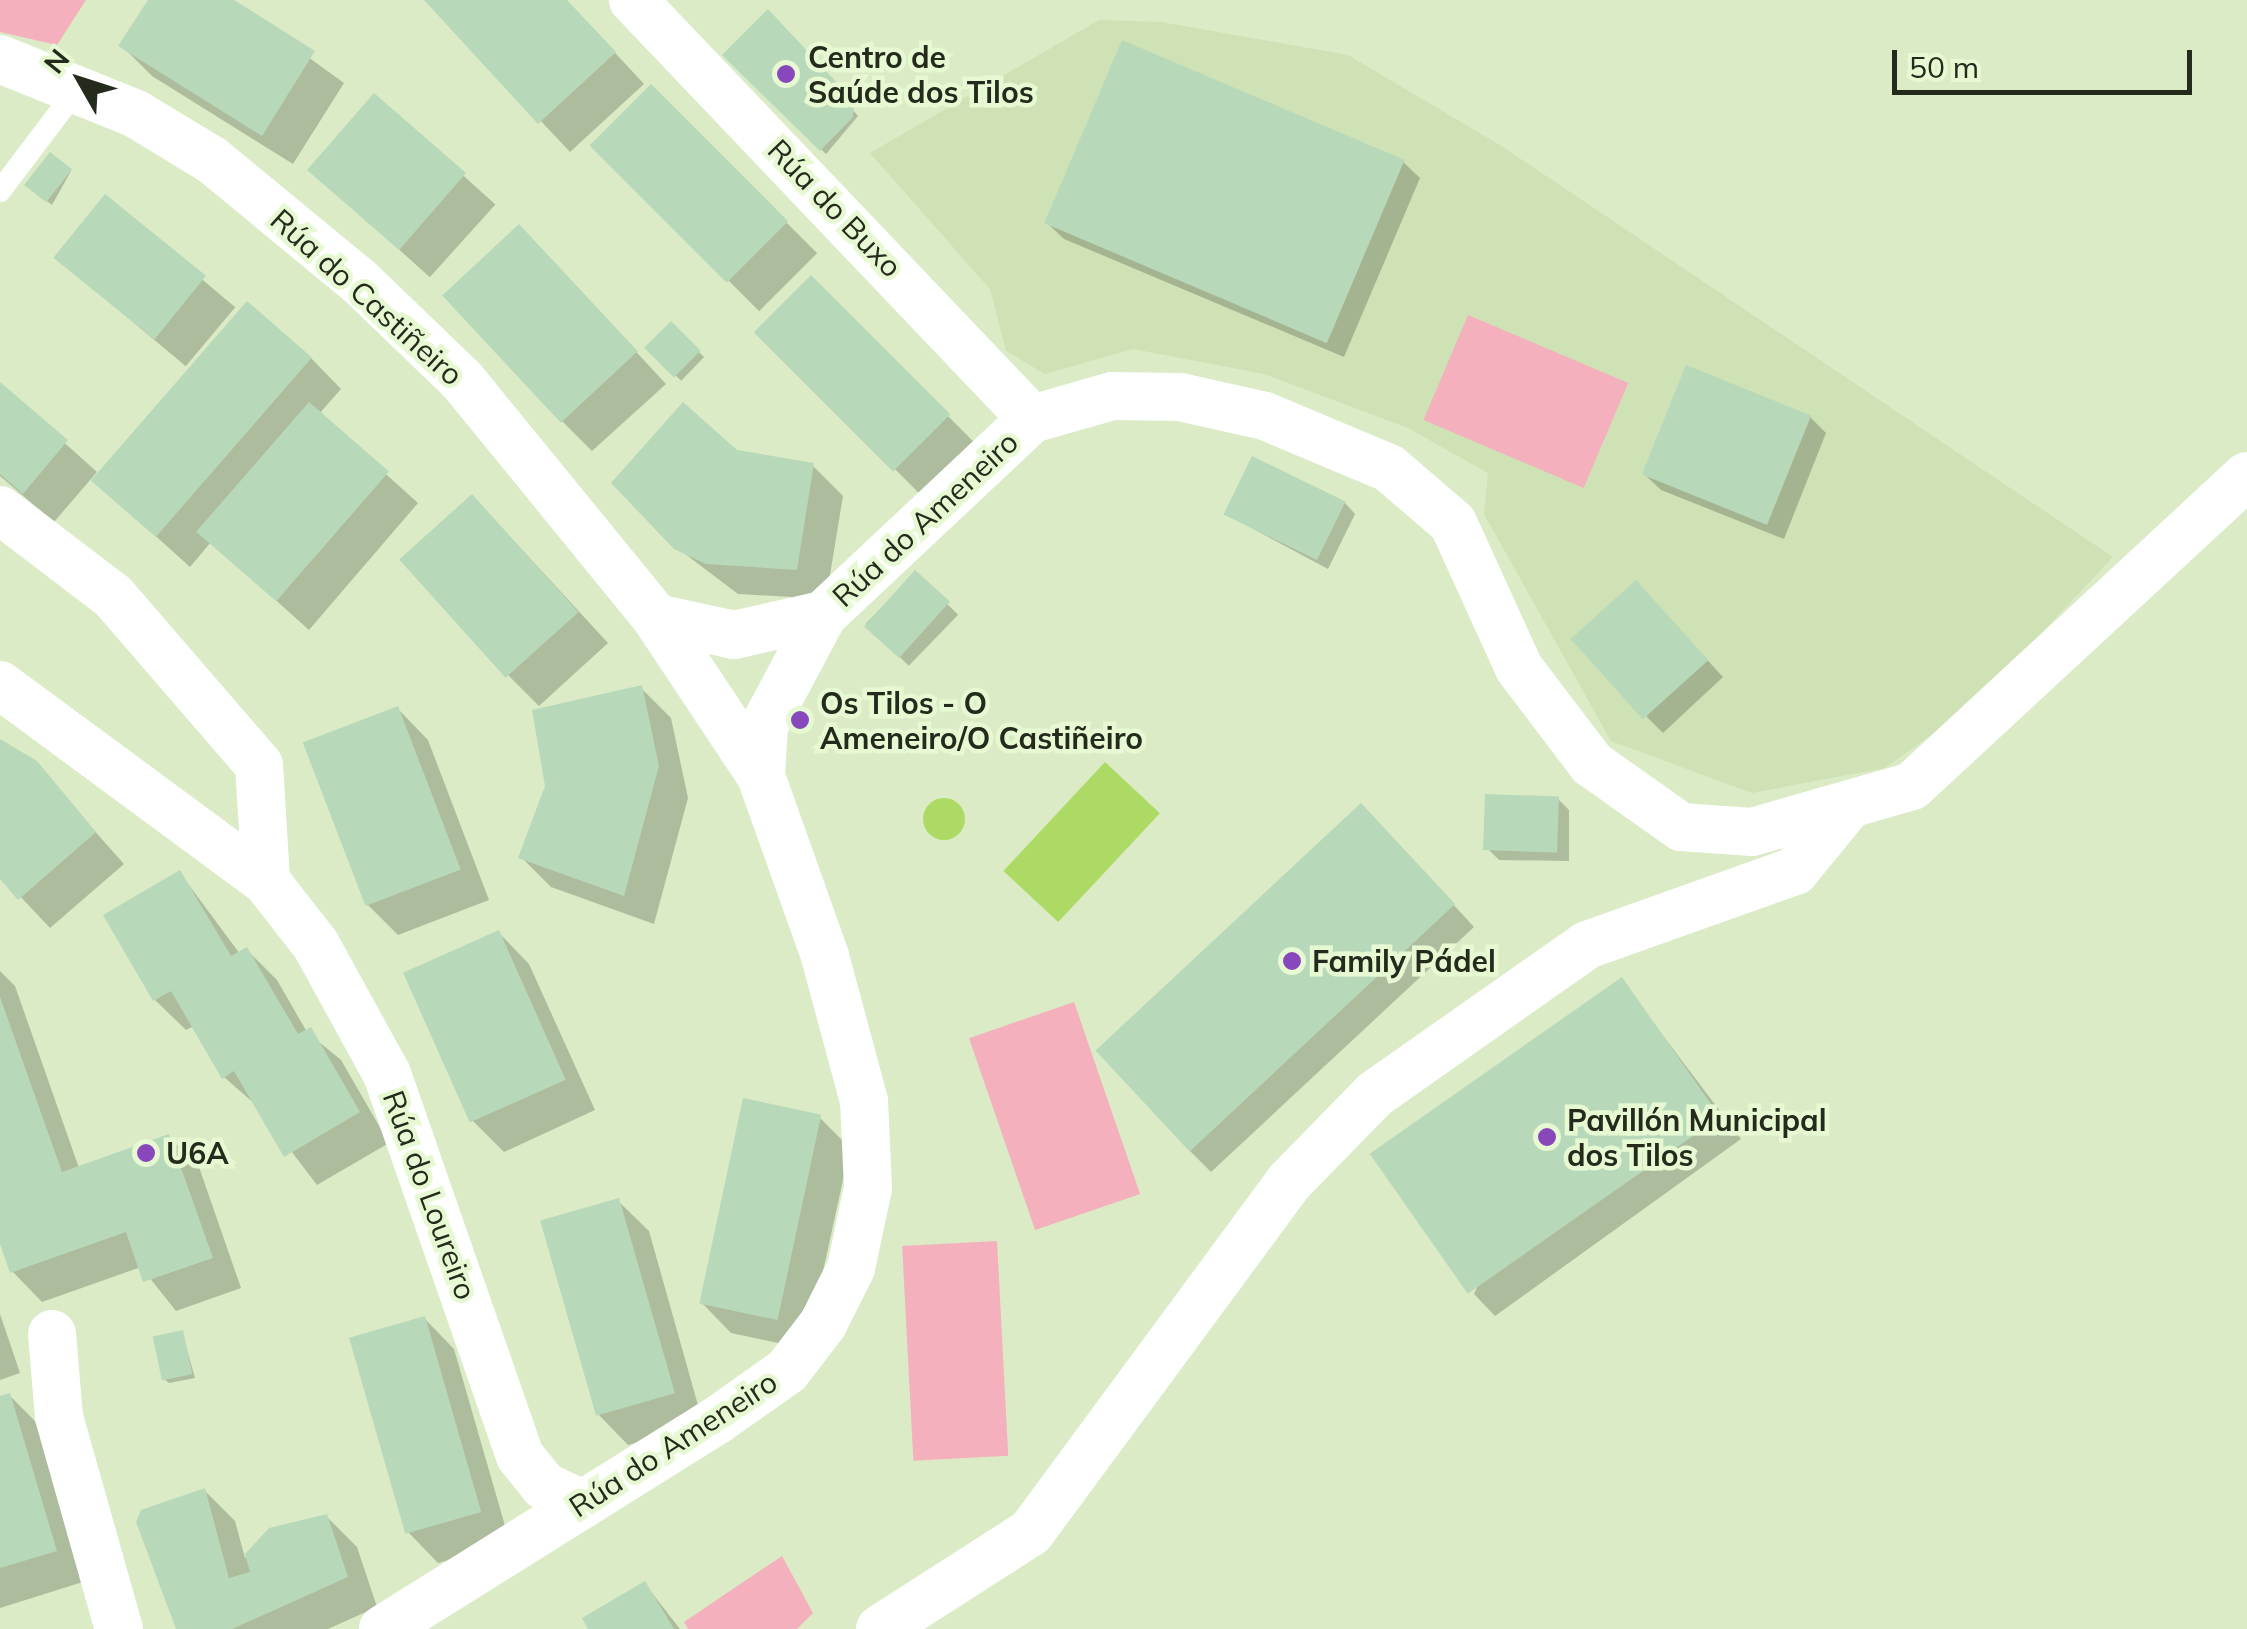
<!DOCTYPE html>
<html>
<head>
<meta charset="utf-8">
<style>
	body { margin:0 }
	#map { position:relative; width:2247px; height:1629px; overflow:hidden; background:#daebc6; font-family:Mulish,sans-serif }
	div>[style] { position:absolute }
	.built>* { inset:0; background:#cee2b5 }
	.green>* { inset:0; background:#f4b0bc; transform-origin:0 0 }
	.water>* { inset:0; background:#acda64; transform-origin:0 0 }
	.round { border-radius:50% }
	.shadow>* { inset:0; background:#0003; transform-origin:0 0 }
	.building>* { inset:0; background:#b8d8ba; transform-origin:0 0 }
	.service>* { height:22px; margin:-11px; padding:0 11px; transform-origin:11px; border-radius:11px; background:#fff }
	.minor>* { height:48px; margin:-24px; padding:0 24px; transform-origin:24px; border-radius:24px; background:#fff }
	.dots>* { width:28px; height:28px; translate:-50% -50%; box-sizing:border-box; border:5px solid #e7f9d3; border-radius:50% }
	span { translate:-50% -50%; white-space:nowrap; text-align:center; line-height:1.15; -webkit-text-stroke:9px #e7f9d3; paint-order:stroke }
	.poi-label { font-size:30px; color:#242b1c; font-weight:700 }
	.left { translate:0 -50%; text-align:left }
	.street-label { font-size:30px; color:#242b1c }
	.north { position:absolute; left:30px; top:30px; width:100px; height:100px; -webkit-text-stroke:8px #e7f9d3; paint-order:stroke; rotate:309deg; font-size:28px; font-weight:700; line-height:40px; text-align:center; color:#242b1c }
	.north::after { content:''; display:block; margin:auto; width:35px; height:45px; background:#242b1c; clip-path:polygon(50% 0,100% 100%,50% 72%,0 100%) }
	.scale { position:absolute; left:1892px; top:50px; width:300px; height:45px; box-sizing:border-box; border:5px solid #242b1c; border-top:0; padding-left:12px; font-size:30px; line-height:35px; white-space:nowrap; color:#242b1c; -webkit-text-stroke:8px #e7f9d3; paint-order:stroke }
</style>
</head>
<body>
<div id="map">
	<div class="built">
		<i style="clip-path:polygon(1099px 20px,1161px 22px,1348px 55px,1503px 147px,2113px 557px,1975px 704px,1885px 768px,1752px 793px,1611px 741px,1484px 514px,1488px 473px,1408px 428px,1264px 374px,1133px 349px,1045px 374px,1006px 351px,990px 289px,870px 153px)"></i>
	</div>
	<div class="green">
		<i style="clip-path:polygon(0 0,86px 0,57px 45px,0 32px)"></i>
		<i style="left:1468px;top:315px;width:174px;height:114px;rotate:23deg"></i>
		<i style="left:1074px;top:1002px;width:203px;height:111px;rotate:71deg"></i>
		<i style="left:997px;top:1241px;width:215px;height:95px;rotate:87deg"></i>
		<i style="clip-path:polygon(782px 1556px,813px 1613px,797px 1629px,688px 1629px,684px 1622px)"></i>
	</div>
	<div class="water">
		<i style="left:1105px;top:762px;width:75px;height:149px;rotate:43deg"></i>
		<i class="round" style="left:923px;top:798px;width:42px;height:42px"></i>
	</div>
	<div class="shadow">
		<i style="clip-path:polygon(150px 0,229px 0,344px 83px,293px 164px,152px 76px,122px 46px)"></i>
		<i style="clip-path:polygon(427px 0,566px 0,644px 84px,570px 152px)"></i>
		<i style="clip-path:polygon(768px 13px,858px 116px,826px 154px,725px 55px)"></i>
		<i style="left:651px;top:87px;width:235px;height:82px;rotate:45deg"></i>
		<i style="left:375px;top:96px;width:162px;height:98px;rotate:42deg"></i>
		<i style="clip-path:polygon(1403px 162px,1420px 178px,1344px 357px,1064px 239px,1047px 223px)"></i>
		<i style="clip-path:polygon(71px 171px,52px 205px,33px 190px)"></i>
		<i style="left:105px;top:198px;width:170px;height:77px;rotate:40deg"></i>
		<i style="clip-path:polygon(549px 258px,666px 384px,592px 451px,562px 421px)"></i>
		<i style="left:811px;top:279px;width:236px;height:75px;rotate:45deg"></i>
		<i style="left:671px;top:325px;width:46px;height:33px;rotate:44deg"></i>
		<i style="clip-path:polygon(311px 358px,341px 389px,319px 414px,418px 503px,309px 630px,211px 542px,190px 567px,97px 483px)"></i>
		<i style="clip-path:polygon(0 385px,97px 472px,54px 522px,0 476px)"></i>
		<i style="clip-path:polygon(1810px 417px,1826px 433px,1784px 539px,1661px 490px,1644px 474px)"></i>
		<i style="clip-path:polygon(736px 453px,813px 466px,843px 496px,826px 599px,738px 594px,676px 547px)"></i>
		<i style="clip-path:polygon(1345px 503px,1355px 514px,1328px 569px,1227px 515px)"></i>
		<i style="clip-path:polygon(502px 528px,608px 643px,539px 706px,508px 675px)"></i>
		<i style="left:915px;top:573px;width:60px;height:71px;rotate:44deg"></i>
		<i style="clip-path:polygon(1652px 600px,1723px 677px,1663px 733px,1647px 717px)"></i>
		<i style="clip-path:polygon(641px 688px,671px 718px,688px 798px,654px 924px,551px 887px,521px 857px)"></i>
		<i style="clip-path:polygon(398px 709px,428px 740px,489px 900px,398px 935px,368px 905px)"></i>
		<i style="clip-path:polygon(0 747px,35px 764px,124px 864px,50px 928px,0 875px)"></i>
		<i style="clip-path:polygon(1558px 799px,1569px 810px,1569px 861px,1499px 860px,1488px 849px)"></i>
		<i style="clip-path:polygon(1383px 828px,1474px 927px,1211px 1172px,1190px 1151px)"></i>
		<i style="clip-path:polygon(180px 873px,240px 954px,247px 950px,277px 980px,307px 1032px,341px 1060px,389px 1143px,317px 1185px,257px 1106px,224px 1077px,194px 1026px,186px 1030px,155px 1000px,106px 916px)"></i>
		<i style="clip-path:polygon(499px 933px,529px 964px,595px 1110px,504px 1152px,473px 1121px)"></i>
		<i style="clip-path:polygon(0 971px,15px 986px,79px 1168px,169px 1137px,199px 1167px,241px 1288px,176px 1311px,141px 1267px,42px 1302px,12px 1271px,0 1237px)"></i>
		<i style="clip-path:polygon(1621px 980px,1741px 1139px,1495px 1316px,1474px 1294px)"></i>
		<i style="clip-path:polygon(819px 1117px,850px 1148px,806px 1349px,731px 1333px,701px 1302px)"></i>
		<i style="clip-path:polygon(618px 1201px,649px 1231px,703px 1423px,628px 1445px,598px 1414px)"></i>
		<i style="clip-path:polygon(0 1314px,20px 1373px,0 1380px)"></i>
		<i style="clip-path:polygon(424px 1318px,454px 1349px,510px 1543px,438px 1563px,408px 1532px)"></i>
		<i style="clip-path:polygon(182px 1332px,195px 1378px,169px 1383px,164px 1379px)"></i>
		<i style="clip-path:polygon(9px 1395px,40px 1426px,86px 1581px,0 1608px,0 1398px)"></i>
		<i style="clip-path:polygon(205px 1491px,235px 1521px,245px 1558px,270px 1530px,326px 1516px,357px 1547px,377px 1607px,328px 1629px,178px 1629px)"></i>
		<i style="clip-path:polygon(645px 1584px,680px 1629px,591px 1629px)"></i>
	</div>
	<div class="building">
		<i style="clip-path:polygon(148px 0,234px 0,315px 51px,262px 136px,118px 46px)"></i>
		<i style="clip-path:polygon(424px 0,567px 0,616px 52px,538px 124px)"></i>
		<i style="clip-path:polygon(768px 9px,854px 101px,853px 117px,820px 151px,722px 55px)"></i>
		<i style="left:1122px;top:40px;width:307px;height:199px;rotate:23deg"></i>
		<i style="left:651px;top:84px;width:194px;height:87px;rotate:45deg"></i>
		<i style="left:374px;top:93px;width:122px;height:102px;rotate:41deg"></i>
		<i style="left:50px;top:152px;width:28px;height:42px;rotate:38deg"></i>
		<i style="left:105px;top:194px;width:130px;height:82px;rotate:39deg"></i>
		<i style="left:519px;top:224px;width:174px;height:105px;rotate:47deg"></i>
		<i style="left:811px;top:275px;width:197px;height:81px;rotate:45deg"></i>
		<i style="left:247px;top:301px;width:86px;height:238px;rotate:41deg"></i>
		<i style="left:671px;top:321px;width:42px;height:38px;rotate:45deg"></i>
		<i style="left:1686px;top:365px;width:135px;height:118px;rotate:22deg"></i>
		<i style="clip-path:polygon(0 382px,68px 440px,23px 494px,0 474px)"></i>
		<i style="left:309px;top:402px;width:106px;height:172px;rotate:41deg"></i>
		<i style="clip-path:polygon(683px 402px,737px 450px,814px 463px,797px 570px,706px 564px,674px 549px,611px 483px)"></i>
		<i style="left:1252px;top:456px;width:104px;height:65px;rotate:26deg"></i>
		<i style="left:472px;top:494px;width:159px;height:98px;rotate:48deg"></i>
		<i style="left:915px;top:570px;width:47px;height:76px;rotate:42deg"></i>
		<i style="left:1636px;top:580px;width:108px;height:88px;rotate:48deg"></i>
		<i style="clip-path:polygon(642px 685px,659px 766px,624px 896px,518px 858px,545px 786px,532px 710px)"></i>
		<i style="left:398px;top:706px;width:175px;height:102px;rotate:69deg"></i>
		<i style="clip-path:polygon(0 739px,37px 761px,96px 832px,18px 900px,0 879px)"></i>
		<i style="left:1485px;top:794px;width:74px;height:56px;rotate:2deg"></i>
		<i style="left:1361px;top:803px;width:138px;height:363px;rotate:47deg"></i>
		<i style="clip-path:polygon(180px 870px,231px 956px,247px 947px,298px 1034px,311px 1027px,360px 1112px,284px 1157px,234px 1071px,222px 1079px,171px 991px,153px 1001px,103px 915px)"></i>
		<i style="left:499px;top:930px;width:164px;height:105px;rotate:66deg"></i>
		<i style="left:1622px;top:977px;width:171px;height:308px;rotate:55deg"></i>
		<i style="clip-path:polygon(0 997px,62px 1172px,169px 1134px,213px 1258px,143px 1282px,126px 1232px,10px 1273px,0 1244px)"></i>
		<i style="left:743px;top:1098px;width:80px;height:210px;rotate:12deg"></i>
		<i style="left:619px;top:1198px;width:203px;height:82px;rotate:74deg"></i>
		<i style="left:425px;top:1316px;width:204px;height:79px;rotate:74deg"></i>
		<i style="left:183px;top:1330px;width:45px;height:31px;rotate:78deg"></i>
		<i style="clip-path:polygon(10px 1393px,57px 1551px,0 1568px,0 1396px)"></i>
		<i style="clip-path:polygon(205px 1488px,229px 1578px,250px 1572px,245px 1554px,269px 1528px,327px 1514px,348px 1577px,232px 1629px,176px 1629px,136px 1522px,141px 1510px)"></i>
		<i style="clip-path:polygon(645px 1581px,674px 1629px,588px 1629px,582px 1618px)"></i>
	</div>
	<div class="service">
		<i style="left:0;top:191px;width:129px;rotate:-52.9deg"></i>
	</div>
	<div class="minor">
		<i style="left:633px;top:0;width:579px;rotate:46.4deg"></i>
		<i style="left:0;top:59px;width:147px;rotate:22deg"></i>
		<i style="left:136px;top:114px;width:89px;rotate:31.2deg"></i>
		<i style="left:212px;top:160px;width:192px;rotate:39.5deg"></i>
		<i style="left:360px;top:282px;width:141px;rotate:43.9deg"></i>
		<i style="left:462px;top:380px;width:307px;rotate:50.8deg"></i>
		<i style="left:656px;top:618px;width:190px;rotate:56.4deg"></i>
		<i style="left:0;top:510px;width:142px;rotate:37.3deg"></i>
		<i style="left:113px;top:596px;width:223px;rotate:49.2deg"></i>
		<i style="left:259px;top:765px;width:116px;rotate:86.5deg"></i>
		<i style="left:656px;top:618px;width:80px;rotate:12.3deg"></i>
		<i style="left:734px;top:635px;width:91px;rotate:-12.7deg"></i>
		<i style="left:0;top:685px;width:330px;rotate:36.4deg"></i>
		<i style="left:266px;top:881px;width:81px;rotate:52deg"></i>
		<i style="left:316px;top:945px;width:147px;rotate:61.2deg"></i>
		<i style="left:387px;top:1074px;width:404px;rotate:70.8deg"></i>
		<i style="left:520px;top:1456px;width:38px;rotate:51deg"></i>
		<i style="left:544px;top:1486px;width:43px;rotate:24.8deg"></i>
		<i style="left:52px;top:1334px;width:83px;rotate:85.2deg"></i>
		<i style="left:59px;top:1417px;width:220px;rotate:74.2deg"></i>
		<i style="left:383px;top:1629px;width:393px;rotate:-32deg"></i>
		<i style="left:716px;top:1421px;width:87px;rotate:-35.2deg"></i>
		<i style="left:787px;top:1371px;width:59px;rotate:-52.5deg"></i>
		<i style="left:823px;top:1324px;width:63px;rotate:-63.4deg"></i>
		<i style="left:851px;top:1268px;width:82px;rotate:-78deg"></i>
		<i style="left:868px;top:1188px;width:87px;rotate:-92.6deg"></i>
		<i style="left:864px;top:1101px;width:150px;rotate:-105.1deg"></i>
		<i style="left:825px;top:956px;width:191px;rotate:-109.6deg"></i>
		<i style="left:761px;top:776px;width:50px;rotate:-86.6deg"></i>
		<i style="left:764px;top:726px;width:126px;rotate:-62deg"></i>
		<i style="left:823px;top:615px;width:287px;rotate:-43.2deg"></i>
		<i style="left:1032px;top:419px;width:83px;rotate:-16deg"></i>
		<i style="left:1112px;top:396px;width:68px;rotate:0.8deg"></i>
		<i style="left:1180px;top:397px;width:87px;rotate:12.6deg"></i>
		<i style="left:1265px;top:416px;width:134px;rotate:22.8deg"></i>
		<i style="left:1389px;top:468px;width:84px;rotate:40.7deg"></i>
		<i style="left:1453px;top:523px;width:159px;rotate:65.5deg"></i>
		<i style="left:1519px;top:668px;width:121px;rotate:52.8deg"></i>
		<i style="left:1592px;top:764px;width:109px;rotate:35.3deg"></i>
		<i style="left:1681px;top:827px;width:71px;rotate:4deg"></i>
		<i style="left:1752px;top:832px;width:166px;rotate:-16deg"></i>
		<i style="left:1912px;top:786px;width:456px;rotate:-42.8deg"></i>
		<i style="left:880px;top:1629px;width:179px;rotate:-32.7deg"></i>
		<i style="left:1031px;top:1532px;width:435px;rotate:-53.6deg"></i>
		<i style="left:1289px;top:1182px;width:123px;rotate:-45.7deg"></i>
		<i style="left:1375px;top:1094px;width:259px;rotate:-35.1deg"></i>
		<i style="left:1587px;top:945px;width:221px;rotate:-19.6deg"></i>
		<i style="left:1795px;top:871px;width:79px;rotate:-50.7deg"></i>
	</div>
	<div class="dots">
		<i style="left:786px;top:74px;background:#8947bc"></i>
		<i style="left:800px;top:720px;background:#8947bc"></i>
		<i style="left:1292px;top:961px;background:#8947bc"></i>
		<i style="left:1547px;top:1137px;background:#8947bc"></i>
		<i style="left:146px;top:1153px;background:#8947bc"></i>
	</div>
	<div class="poi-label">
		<span class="left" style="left:808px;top:74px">Centro de<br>Saúde dos Tilos</span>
		<span class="left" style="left:820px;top:720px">Os Tilos - O<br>Ameneiro/O Castiñeiro</span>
		<span class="left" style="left:1312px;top:961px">Family Pádel</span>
		<span class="left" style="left:1567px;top:1137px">Pavillón Municipal<br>dos Tilos</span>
		<span class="left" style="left:166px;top:1153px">U6A</span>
	</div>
	<div class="street-label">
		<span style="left:835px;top:208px;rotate:46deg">Rúa do Buxo</span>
		<span style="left:367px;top:297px;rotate:42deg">Rúa do Castiñeiro</span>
		<span style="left:925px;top:519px;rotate:-43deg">Rúa do Ameneiro</span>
		<span style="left:430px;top:1195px;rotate:70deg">Rúa do Loureiro</span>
		<span style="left:673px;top:1444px;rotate:-33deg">Rúa do Ameneiro</span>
	</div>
	<div class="north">N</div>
	<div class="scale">50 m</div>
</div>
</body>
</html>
